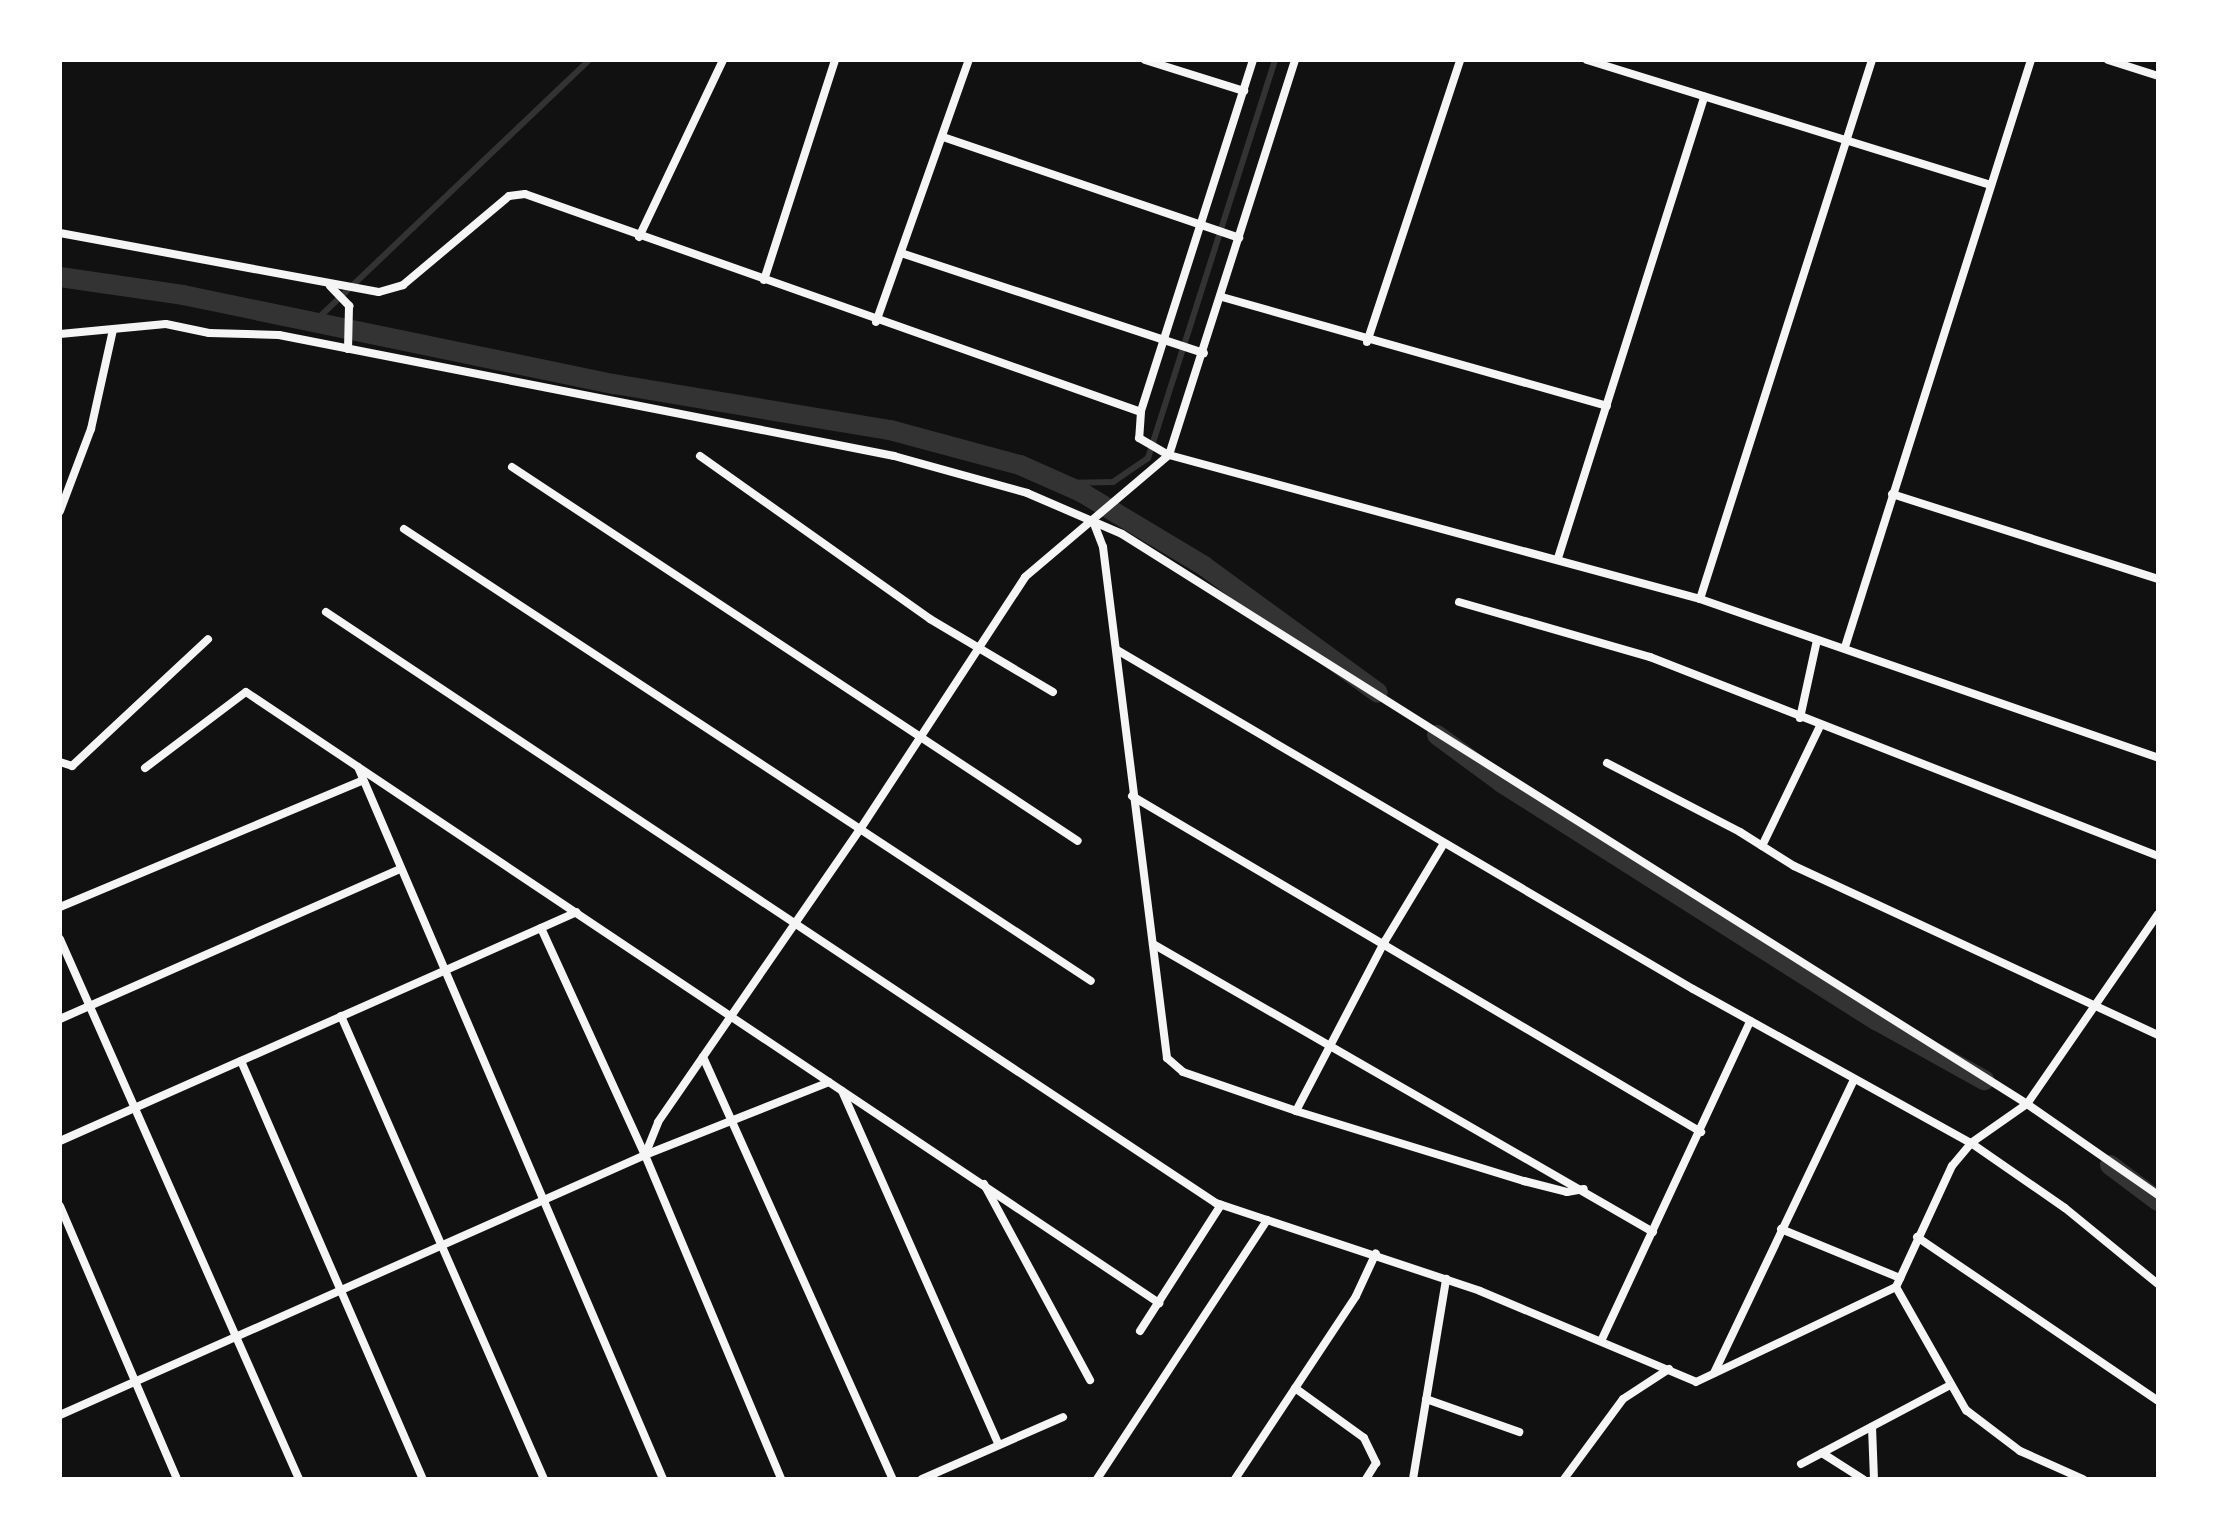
<!DOCTYPE html>
<html>
<head>
<meta charset="utf-8">
<style>
	body { margin:0 }
	#map { position:relative; width:2218px; height:1539px; overflow:hidden; background:#111; font-family:Mulish,sans-serif }
	div>[style] { position:absolute }
	.stream>* { height:6px; margin:-3px; padding:0 3px; transform-origin:3px; border-radius:3px; background:#333 }
	.canal>* { height:20px; margin:-10px; padding:0 10px; transform-origin:10px; border-radius:10px; background:#333 }
	.minor>* { height:8px; margin:-4px; padding:0 4px; transform-origin:4px; border-radius:4px; background:#f5f5f5 }
	span { translate:-50% -50%; white-space:nowrap; text-align:center; line-height:1.15; -webkit-text-stroke:6px #fff; paint-order:stroke }
	.frame { position:absolute; inset:0; border:62px solid #fff; pointer-events:none }
</style>
</head>
<body>
<div id="map">
	<div class="stream">
		<i style="left:312px;top:324px;width:383px;rotate:-43.6deg"></i>
		<i style="left:1062px;top:483px;width:51px;rotate:-1.1deg"></i>
		<i style="left:1113px;top:482px;width:42px;rotate:-34.4deg"></i>
		<i style="left:1148px;top:458px;width:418px;rotate:-72.3deg"></i>
	</div>
	<div class="canal">
		<i style="left:60px;top:277px;width:124px;rotate:8.3deg"></i>
		<i style="left:183px;top:295px;width:440px;rotate:11.7deg"></i>
		<i style="left:614px;top:384px;width:280px;rotate:9.5deg"></i>
		<i style="left:890px;top:430px;width:135px;rotate:15.1deg"></i>
		<i style="left:1020px;top:465px;width:67px;rotate:23.9deg"></i>
		<i style="left:1081px;top:492px;width:144px;rotate:31deg"></i>
		<i style="left:1204px;top:566px;width:215px;rotate:36.1deg"></i>
		<i style="left:1437px;top:735px;width:81px;rotate:36.4deg"></i>
		<i style="left:1502px;top:783px;width:443px;rotate:32.4deg"></i>
		<i style="left:1876px;top:1020px;width:124px;rotate:29.1deg"></i>
		<i style="left:2110px;top:1165px;width:60px;rotate:36.9deg"></i>
	</div>
	<div class="minor">
		<i style="left:1145px;top:60px;width:104px;rotate:17.4deg"></i>
		<i style="left:1253px;top:60px;width:369px;rotate:107.7deg"></i>
		<i style="left:1141px;top:412px;width:26px;rotate:94deg"></i>
		<i style="left:1139px;top:438px;width:34px;rotate:30deg"></i>
		<i style="left:1169px;top:455px;width:550px;rotate:15.17deg"></i>
		<i style="left:1700px;top:599px;width:485px;rotate:19.1deg"></i>
		<i style="left:1587px;top:60px;width:423px;rotate:17.2deg"></i>
		<i style="left:2108px;top:60px;width:52px;rotate:17.7deg"></i>
		<i style="left:943px;top:137px;width:313px;rotate:18.8deg"></i>
		<i style="left:60px;top:233px;width:324px;rotate:10.5deg"></i>
		<i style="left:379px;top:292px;width:25px;rotate:-16deg"></i>
		<i style="left:403px;top:285px;width:138px;rotate:-40deg"></i>
		<i style="left:509px;top:196px;width:16px;rotate:-7deg"></i>
		<i style="left:525px;top:194px;width:653px;rotate:19.49deg"></i>
		<i style="left:639px;top:237px;width:196px;rotate:-64.6deg"></i>
		<i style="left:901px;top:253px;width:319px;rotate:18.3deg"></i>
		<i style="left:764px;top:280px;width:231px;rotate:-72.1deg"></i>
		<i style="left:330px;top:286px;width:28px;rotate:46deg"></i>
		<i style="left:349px;top:306px;width:43px;rotate:91.3deg"></i>
		<i style="left:1222px;top:297px;width:400px;rotate:15.8deg"></i>
		<i style="left:876px;top:322px;width:278px;rotate:-70.5deg"></i>
		<i style="left:60px;top:334px;width:106px;rotate:-5.4deg"></i>
		<i style="left:166px;top:324px;width:44px;rotate:11.8deg"></i>
		<i style="left:209px;top:333px;width:70px;rotate:1.6deg"></i>
		<i style="left:279px;top:335px;width:627px;rotate:11.13deg"></i>
		<i style="left:894px;top:456px;width:138px;rotate:15.5deg"></i>
		<i style="left:1027px;top:493px;width:103px;rotate:23.3deg"></i>
		<i style="left:1122px;top:534px;width:1070px;rotate:32.2deg"></i>
		<i style="left:2027px;top:1104px;width:160px;rotate:34.8deg"></i>
		<i style="left:1367px;top:342px;width:297px;rotate:-71.7deg"></i>
		<i style="left:1169px;top:455px;width:415px;rotate:-72.3deg"></i>
		<i style="left:700px;top:456px;width:282px;rotate:35.3deg"></i>
		<i style="left:930px;top:619px;width:143px;rotate:30.7deg"></i>
		<i style="left:512px;top:467px;width:678px;rotate:33.46deg"></i>
		<i style="left:1892px;top:494px;width:279px;rotate:17.7deg"></i>
		<i style="left:60px;top:511px;width:88px;rotate:-69.3deg"></i>
		<i style="left:91px;top:429px;width:101px;rotate:-77.5deg"></i>
		<i style="left:1093px;top:521px;width:28px;rotate:69deg"></i>
		<i style="left:1103px;top:547px;width:515px;rotate:82.86deg"></i>
		<i style="left:1167px;top:1058px;width:21px;rotate:41deg"></i>
		<i style="left:1183px;top:1072px;width:120px;rotate:19deg"></i>
		<i style="left:1296px;top:1111px;width:239px;rotate:17.1deg"></i>
		<i style="left:1524px;top:1181px;width:44px;rotate:14.3deg"></i>
		<i style="left:1567px;top:1192px;width:17px;rotate:-10deg"></i>
		<i style="left:404px;top:529px;width:822px;rotate:33.34deg"></i>
		<i style="left:1558px;top:558px;width:484px;rotate:-72.4deg"></i>
		<i style="left:1700px;top:599px;width:566px;rotate:-72.3deg"></i>
		<i style="left:1459px;top:602px;width:199px;rotate:16.1deg"></i>
		<i style="left:1650px;top:657px;width:546px;rotate:21.39deg"></i>
		<i style="left:326px;top:612px;width:1068px;rotate:33.59deg"></i>
		<i style="left:1216px;top:1203px;width:278px;rotate:18.4deg"></i>
		<i style="left:1480px;top:1291px;width:234px;rotate:22.8deg"></i>
		<i style="left:1696px;top:1382px;width:221px;rotate:-25.4deg"></i>
		<i style="left:1896px;top:1287px;width:133px;rotate:-65.2deg"></i>
		<i style="left:1952px;top:1166px;width:30px;rotate:-50deg"></i>
		<i style="left:1971px;top:1143px;width:68px;rotate:-34.9deg"></i>
		<i style="left:2027px;top:1104px;width:231px;rotate:-55.4deg"></i>
		<i style="left:1845px;top:647px;width:616px;rotate:-72.42deg"></i>
		<i style="left:1117px;top:650px;width:668px;rotate:30.48deg"></i>
		<i style="left:1693px;top:989px;width:318px;rotate:29deg"></i>
		<i style="left:1971px;top:1143px;width:114px;rotate:34.7deg"></i>
		<i style="left:2065px;top:1208px;width:120px;rotate:39.3deg"></i>
		<i style="left:1800px;top:718px;width:80px;rotate:-77.7deg"></i>
		<i style="left:60px;top:762px;width:13px;rotate:18deg"></i>
		<i style="left:72px;top:766px;width:186px;rotate:-43deg"></i>
		<i style="left:1607px;top:763px;width:150px;rotate:27.4deg"></i>
		<i style="left:1740px;top:832px;width:64px;rotate:32.2deg"></i>
		<i style="left:1794px;top:866px;width:401px;rotate:24.9deg"></i>
		<i style="left:358px;top:767px;width:775px;rotate:66.81deg"></i>
		<i style="left:145px;top:768px;width:126px;rotate:-37deg"></i>
		<i style="left:246px;top:692px;width:1099px;rotate:33.79deg"></i>
		<i style="left:1132px;top:796px;width:661px;rotate:30.56deg"></i>
		<i style="left:1762px;top:846px;width:133px;rotate:-64.2deg"></i>
		<i style="left:60px;top:907px;width:326px;rotate:-22.7deg"></i>
		<i style="left:541px;top:928px;width:250px;rotate:65.4deg"></i>
		<i style="left:645px;top:1155px;width:351px;rotate:67.2deg"></i>
		<i style="left:60px;top:939px;width:591px;rotate:66.13deg"></i>
		<i style="left:1153px;top:944px;width:577px;rotate:29.94deg"></i>
		<i style="left:341px;top:1016px;width:506px;rotate:66.33deg"></i>
		<i style="left:60px;top:1019px;width:372px;rotate:-23.8deg"></i>
		<i style="left:703px;top:1057px;width:463px;rotate:65.8deg"></i>
		<i style="left:241px;top:1061px;width:456px;rotate:66.5deg"></i>
		<i style="left:842px;top:1091px;width:387px;rotate:66.1deg"></i>
		<i style="left:1296px;top:1111px;width:192px;rotate:-62.4deg"></i>
		<i style="left:1385px;top:941px;width:112px;rotate:-58.9deg"></i>
		<i style="left:60px;top:1141px;width:565px;rotate:-23.89deg"></i>
		<i style="left:645px;top:1155px;width:35px;rotate:-68deg"></i>
		<i style="left:658px;top:1122px;width:354px;rotate:-55.4deg"></i>
		<i style="left:859px;top:831px;width:303px;rotate:-56.8deg"></i>
		<i style="left:1025px;top:577px;width:189px;rotate:-40.3deg"></i>
		<i style="left:984px;top:1184px;width:223px;rotate:61.6deg"></i>
		<i style="left:60px;top:1206px;width:297px;rotate:66.8deg"></i>
		<i style="left:1781px;top:1229px;width:129px;rotate:22.4deg"></i>
		<i style="left:1917px;top:1237px;width:292px;rotate:34.2deg"></i>
		<i style="left:1896px;top:1287px;width:142px;rotate:60.4deg"></i>
		<i style="left:1966px;top:1410px;width:68px;rotate:37.2deg"></i>
		<i style="left:2020px;top:1451px;width:69px;rotate:24deg"></i>
		<i style="left:1140px;top:1331px;width:150px;rotate:-57.3deg"></i>
		<i style="left:1602px;top:1339px;width:351px;rotate:-65deg"></i>
		<i style="left:1714px;top:1373px;width:325px;rotate:-64.5deg"></i>
		<i style="left:1295px;top:1388px;width:85px;rotate:35.9deg"></i>
		<i style="left:1364px;top:1438px;width:28px;rotate:64deg"></i>
		<i style="left:1376px;top:1463px;width:19px;rotate:122deg"></i>
		<i style="left:1426px;top:1399px;width:99px;rotate:19.5deg"></i>
		<i style="left:60px;top:1415px;width:640px;rotate:-23.96deg"></i>
		<i style="left:645px;top:1155px;width:198px;rotate:-21.6deg"></i>
		<i style="left:1872px;top:1427px;width:52px;rotate:87.8deg"></i>
		<i style="left:1822px;top:1453px;width:49px;rotate:32.4deg"></i>
		<i style="left:1801px;top:1464px;width:169px;rotate:-27.9deg"></i>
		<i style="left:922px;top:1479px;width:154px;rotate:-23.7deg"></i>
		<i style="left:1097px;top:1479px;width:310px;rotate:-56.7deg"></i>
		<i style="left:1235px;top:1479px;width:219px;rotate:-56.5deg"></i>
		<i style="left:1356px;top:1296px;width:47px;rotate:-65.1deg"></i>
		<i style="left:1413px;top:1479px;width:203px;rotate:-80.6deg"></i>
		<i style="left:1564px;top:1479px;width:99px;rotate:-53.6deg"></i>
		<i style="left:1623px;top:1399px;width:55px;rotate:-33.1deg"></i>
	</div>
	<div class="frame"></div>
</div>
</body>
</html>
